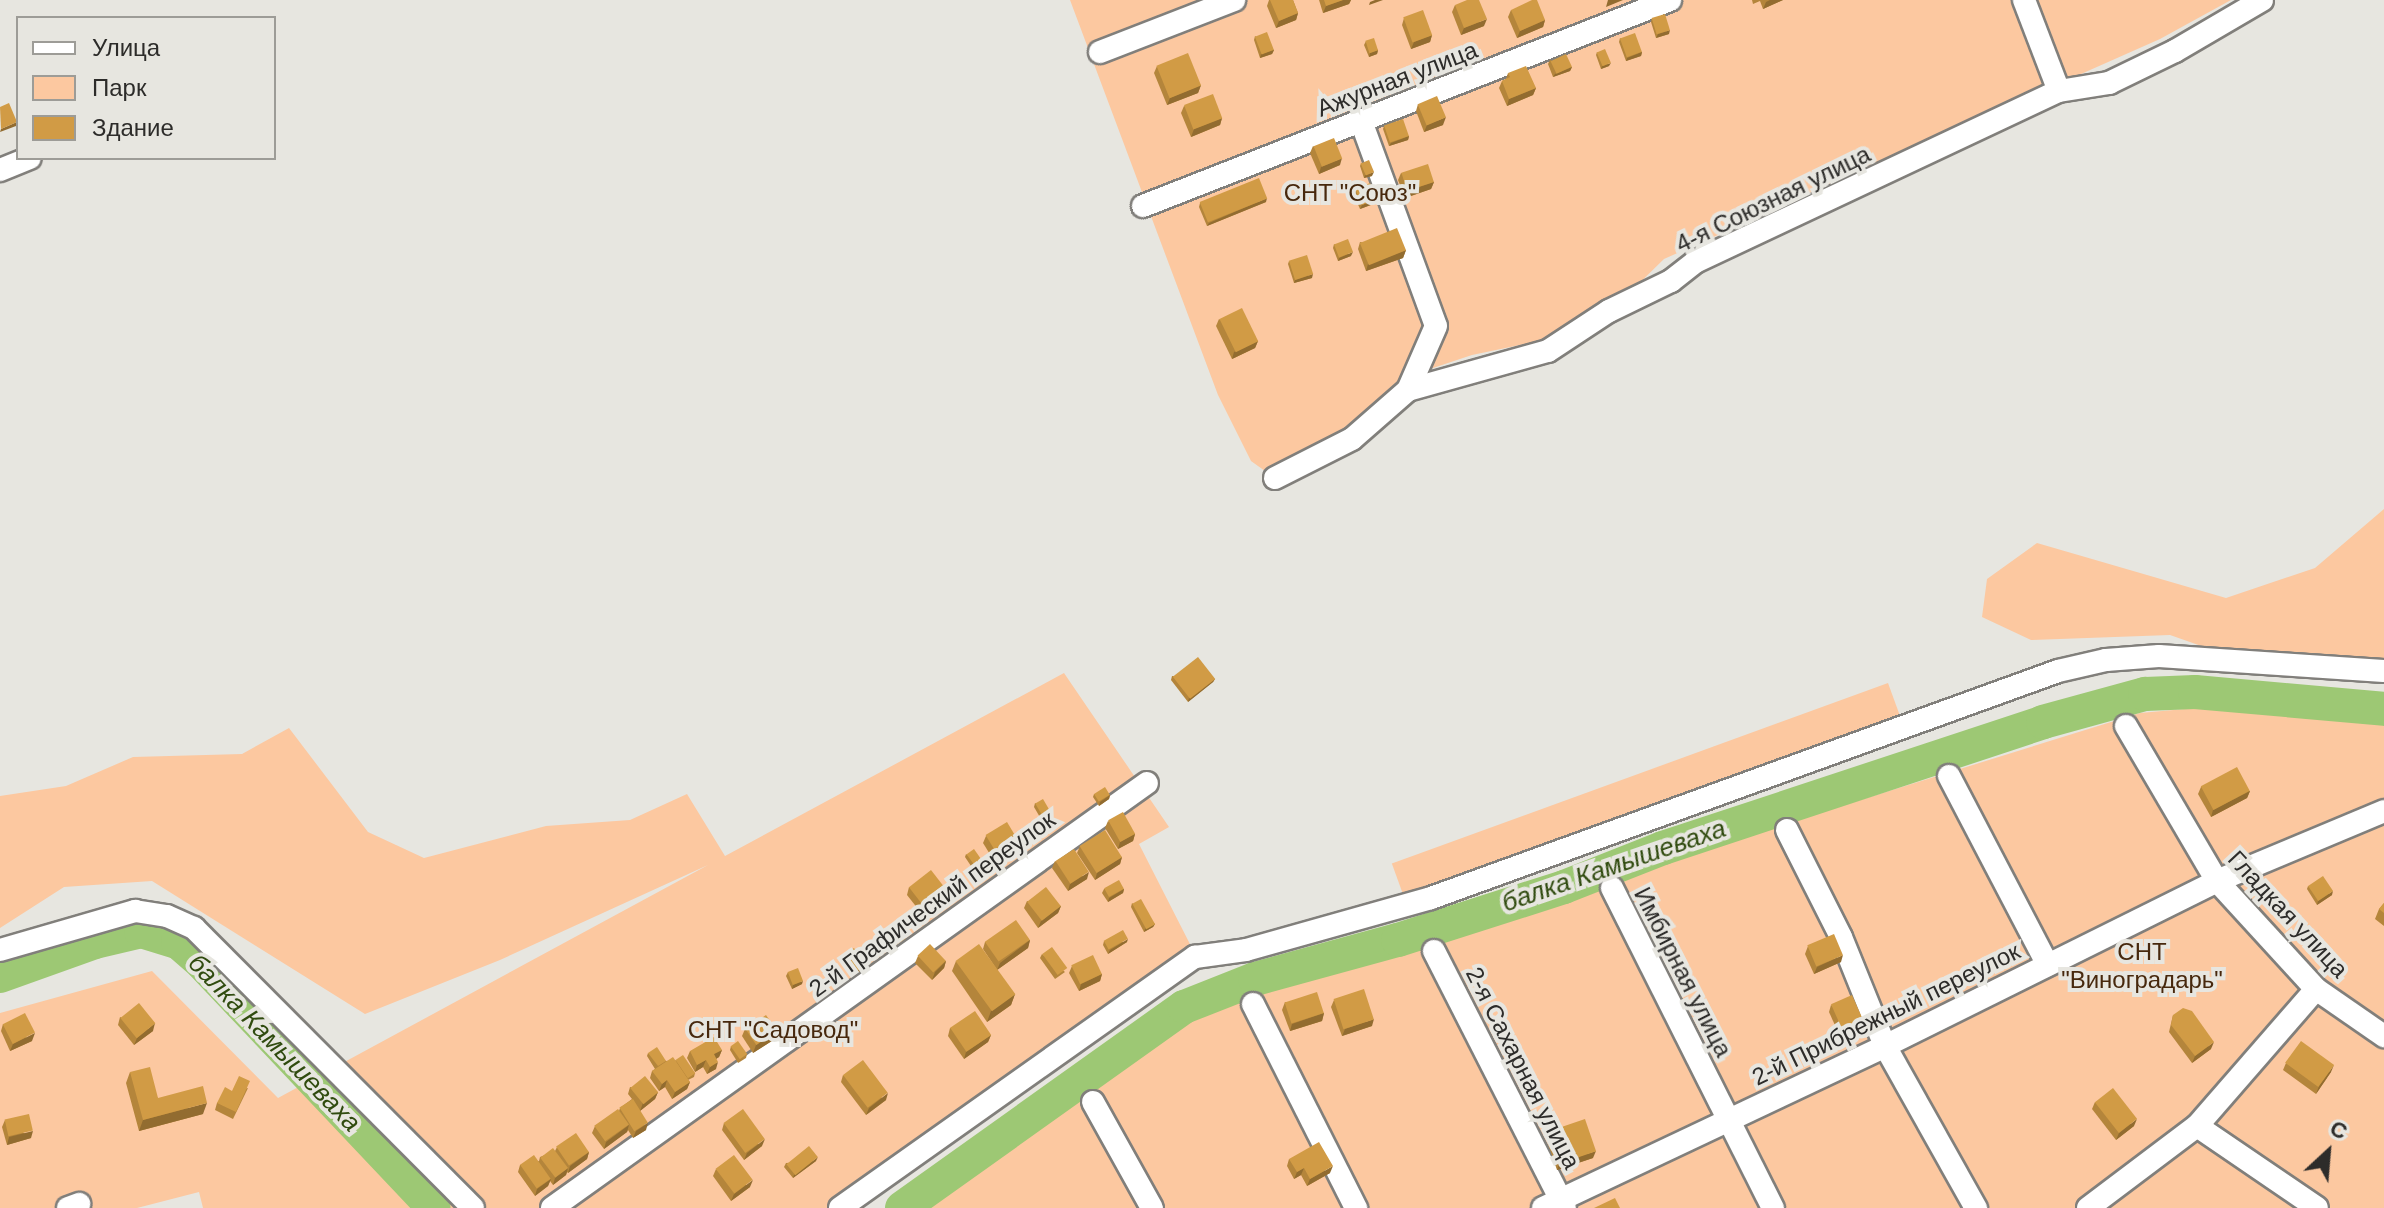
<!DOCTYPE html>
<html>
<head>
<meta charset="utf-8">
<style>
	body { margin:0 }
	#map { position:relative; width:2384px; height:1208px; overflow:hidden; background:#e7e6e0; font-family:Arial,sans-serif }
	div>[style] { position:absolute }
	.green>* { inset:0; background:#fcc8a0; transform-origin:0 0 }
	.river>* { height:34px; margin:-17px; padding:0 17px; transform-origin:17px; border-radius:17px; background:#9dc874 }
	.roads { filter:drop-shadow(2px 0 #817f7b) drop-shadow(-2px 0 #817f7b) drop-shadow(0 2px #817f7b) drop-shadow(0 -2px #817f7b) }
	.minor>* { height:22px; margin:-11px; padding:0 11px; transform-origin:11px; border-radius:11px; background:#fff }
	.wall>* { inset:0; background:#b4853b }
	.shaded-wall>* { inset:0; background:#926c30 }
	.building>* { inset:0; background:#d19b45; transform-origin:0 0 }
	span { translate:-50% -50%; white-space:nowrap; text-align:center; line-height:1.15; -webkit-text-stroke:8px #e7e6e0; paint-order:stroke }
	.street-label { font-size:24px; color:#2d2c2a }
	.park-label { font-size:24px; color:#47280d }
	.water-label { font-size:26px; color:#304b0f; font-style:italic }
	.legend { position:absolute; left:16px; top:16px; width:260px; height:144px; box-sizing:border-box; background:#e7e6e0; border:2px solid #9d9c97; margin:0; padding:10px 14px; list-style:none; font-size:24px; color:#2d2c2a }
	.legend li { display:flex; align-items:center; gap:16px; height:40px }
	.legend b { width:40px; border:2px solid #9d9c97 }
	.north { position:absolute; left:2288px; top:1112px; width:80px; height:80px; -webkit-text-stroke:6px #e7e6e0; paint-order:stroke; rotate:26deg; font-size:22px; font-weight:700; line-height:32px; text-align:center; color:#2d2c2a }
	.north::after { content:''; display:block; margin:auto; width:28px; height:36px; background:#2d2c2a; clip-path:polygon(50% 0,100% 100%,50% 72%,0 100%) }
</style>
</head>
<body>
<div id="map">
	<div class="green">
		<i style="clip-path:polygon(1070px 0,2231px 0,2160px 39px,1664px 259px,1617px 305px,1544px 340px,1472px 355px,1412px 375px,1342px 431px,1275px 478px,1251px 461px,1218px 395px)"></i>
		<i style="clip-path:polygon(2384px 509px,2384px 665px,2207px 648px,2170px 635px,2031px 640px,1982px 617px,1987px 579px,2037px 543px,2226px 598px,2315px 568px)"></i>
		<i style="clip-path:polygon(1064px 673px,1169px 827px,1139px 844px,1194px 952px,1152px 973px,827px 1208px,203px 1208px,199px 1192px,137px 1208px,0 1208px,0 1013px,152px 971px,278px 1098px,708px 865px,500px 960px,365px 1014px,152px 881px,64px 887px,0 928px,0 796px,66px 786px,133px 757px,242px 754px,289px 728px,368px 832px,424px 858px,546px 826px,630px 820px,687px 794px,725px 856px)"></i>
		<i style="left:1888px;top:683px;width:40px;height:528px;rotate:70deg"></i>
		<i style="clip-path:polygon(2196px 708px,2384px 723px,2384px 1208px,902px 1208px,1189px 1018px,1259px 987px,2140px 713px)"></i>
	</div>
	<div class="river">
		<i style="left:0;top:976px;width:101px;rotate:-19.7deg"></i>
		<i style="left:95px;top:942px;width:47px;rotate:-13.4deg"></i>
		<i style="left:141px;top:931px;width:39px;rotate:17deg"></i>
		<i style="left:178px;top:942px;width:32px;rotate:41deg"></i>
		<i style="left:202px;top:963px;width:337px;rotate:46.6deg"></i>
		<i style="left:902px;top:1208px;width:346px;rotate:-35.5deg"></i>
		<i style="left:1184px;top:1007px;width:76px;rotate:-21.5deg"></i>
		<i style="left:1255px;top:979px;width:148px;rotate:-15.3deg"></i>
		<i style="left:1398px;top:940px;width:174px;rotate:-17.7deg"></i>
		<i style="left:1564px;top:887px;width:106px;rotate:-21.5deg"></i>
		<i style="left:1663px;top:848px;width:400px;rotate:-18.3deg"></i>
		<i style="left:2043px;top:722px;width:106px;rotate:-15.4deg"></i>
		<i style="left:2145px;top:694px;width:50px;rotate:-2.3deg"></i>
		<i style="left:2195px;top:692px;width:190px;rotate:5.1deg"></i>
	</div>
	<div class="roads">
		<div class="minor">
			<i style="left:2024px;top:0;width:97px;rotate:69deg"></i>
			<i style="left:1100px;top:52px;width:144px;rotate:-21.2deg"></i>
			<i style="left:1361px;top:121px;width:218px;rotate:69.9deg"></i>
			<i style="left:1436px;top:326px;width:70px;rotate:113.6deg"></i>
			<i style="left:0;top:170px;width:32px;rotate:-22deg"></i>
			<i style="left:1143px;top:206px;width:566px;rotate:-21.35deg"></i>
			<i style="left:1275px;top:478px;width:86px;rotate:-26.9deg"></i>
			<i style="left:1352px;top:439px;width:74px;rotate:-41.2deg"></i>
			<i style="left:1408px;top:390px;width:145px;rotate:-15.6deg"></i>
			<i style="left:1548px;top:351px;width:73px;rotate:-33.3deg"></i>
			<i style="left:1609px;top:311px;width:69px;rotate:-25.8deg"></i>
			<i style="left:1671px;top:281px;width:31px;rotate:-38deg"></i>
			<i style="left:1695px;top:262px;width:402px;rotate:-25.2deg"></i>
			<i style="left:2059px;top:91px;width:51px;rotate:-9.1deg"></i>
			<i style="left:2109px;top:83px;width:73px;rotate:-25.9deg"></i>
			<i style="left:2175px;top:51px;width:101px;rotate:-30.4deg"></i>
			<i style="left:2126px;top:726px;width:180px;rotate:59.6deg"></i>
			<i style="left:2217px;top:881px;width:147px;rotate:47.5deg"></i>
			<i style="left:2316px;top:989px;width:83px;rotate:34.7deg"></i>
			<i style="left:1949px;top:776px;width:213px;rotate:62.4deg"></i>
			<i style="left:1787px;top:830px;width:120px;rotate:63.2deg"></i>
			<i style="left:1841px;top:937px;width:118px;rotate:68deg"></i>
			<i style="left:1885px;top:1046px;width:186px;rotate:60.7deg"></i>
			<i style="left:1612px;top:888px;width:358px;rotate:63.3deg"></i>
			<i style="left:0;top:950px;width:141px;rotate:-16.1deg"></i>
			<i style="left:135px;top:911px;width:32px;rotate:9deg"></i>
			<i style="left:167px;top:916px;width:30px;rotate:24deg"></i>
			<i style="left:194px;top:928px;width:395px;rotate:45.1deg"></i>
			<i style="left:1434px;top:951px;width:288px;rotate:63deg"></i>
			<i style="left:1253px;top:1004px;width:229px;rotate:63.2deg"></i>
			<i style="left:1093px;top:1102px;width:121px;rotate:60.9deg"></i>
			<i style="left:2197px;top:1126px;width:145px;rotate:34.3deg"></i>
			<i style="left:68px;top:1208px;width:12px;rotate:-20deg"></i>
			<i style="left:552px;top:1208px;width:731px;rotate:-35.54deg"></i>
			<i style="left:840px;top:1208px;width:435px;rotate:-35.3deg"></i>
			<i style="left:1195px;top:957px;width:51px;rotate:-7.8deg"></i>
			<i style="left:1246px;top:950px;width:192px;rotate:-15.7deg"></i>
			<i style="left:1431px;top:898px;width:667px;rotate:-19.9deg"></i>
			<i style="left:2058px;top:671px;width:49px;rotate:-12.9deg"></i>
			<i style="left:2106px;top:660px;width:53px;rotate:-4.3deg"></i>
			<i style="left:2159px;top:656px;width:225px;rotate:3.8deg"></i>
			<i style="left:1543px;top:1208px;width:378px;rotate:-25.3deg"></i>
			<i style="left:1885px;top:1046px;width:371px;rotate:-26.4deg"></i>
			<i style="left:2217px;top:881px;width:181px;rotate:-22.7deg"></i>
			<i style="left:2088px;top:1208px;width:136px;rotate:-37deg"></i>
			<i style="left:2197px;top:1126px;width:181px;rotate:-49deg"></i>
		</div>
	</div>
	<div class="wall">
		<i style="clip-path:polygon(1269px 0,1293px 0,1298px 13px,1296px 20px,1276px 28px,1267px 6px)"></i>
		<i style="clip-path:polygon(1319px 0,1351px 0,1349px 4px,1323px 13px)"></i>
		<i style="clip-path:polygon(1752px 0,1783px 0,1763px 9px,1760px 1px,1753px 4px)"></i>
		<i style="clip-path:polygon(1455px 5px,1484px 26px,1461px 35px,1452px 12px)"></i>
		<i style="clip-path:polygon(1511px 10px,1545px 20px,1543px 27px,1517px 38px,1508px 17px)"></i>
		<i style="clip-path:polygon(1404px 18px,1432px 35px,1430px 42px,1411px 49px,1402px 25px)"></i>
		<i style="clip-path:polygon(1652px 18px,1669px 34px,1656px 38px,1651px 22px)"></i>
		<i style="clip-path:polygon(1255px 36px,1274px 50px,1272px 54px,1260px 58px,1254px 40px)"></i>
		<i style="clip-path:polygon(1620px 38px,1642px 52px,1641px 56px,1626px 61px,1619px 42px)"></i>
		<i style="clip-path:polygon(1366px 41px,1378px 50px,1377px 54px,1369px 57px,1364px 45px)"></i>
		<i style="clip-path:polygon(1597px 52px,1609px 66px,1601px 69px,1596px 55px)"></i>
		<i style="clip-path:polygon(1550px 60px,1572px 67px,1570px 71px,1553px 77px,1548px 64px)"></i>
		<i style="clip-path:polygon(1157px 66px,1201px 85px,1198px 93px,1167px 105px,1154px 73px)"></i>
		<i style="clip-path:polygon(1508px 73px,1536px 88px,1533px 95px,1507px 106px,1499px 88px,1502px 81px,1506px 79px)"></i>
		<i style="clip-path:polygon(1418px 104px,1443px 125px,1424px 132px,1416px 111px)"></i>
		<i style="clip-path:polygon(1184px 106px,1222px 118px,1220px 125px,1191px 137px,1181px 113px)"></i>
		<i style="clip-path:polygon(1384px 126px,1409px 136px,1408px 140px,1389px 146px,1383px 129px)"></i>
		<i style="clip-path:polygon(1313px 146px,1340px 165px,1319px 174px,1310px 153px)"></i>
		<i style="clip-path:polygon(1361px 163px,1372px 176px,1364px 178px,1360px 166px)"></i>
		<i style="clip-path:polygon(1401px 173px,1434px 182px,1431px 189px,1405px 198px,1398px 180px)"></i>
		<i style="clip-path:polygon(1355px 189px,1377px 199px,1376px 203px,1360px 209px,1353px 193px)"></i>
		<i style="clip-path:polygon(1266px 202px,1207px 226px,1199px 207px,1200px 203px)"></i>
		<i style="clip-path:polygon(1360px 242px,1406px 250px,1403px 258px,1366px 271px,1358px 249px)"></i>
		<i style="clip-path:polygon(1334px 244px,1351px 256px,1338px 261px,1333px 248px)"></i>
		<i style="clip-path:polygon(1289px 261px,1312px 278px,1294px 283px,1288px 264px)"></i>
		<i style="clip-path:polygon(1219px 319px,1258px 341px,1255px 348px,1232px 359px,1216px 326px)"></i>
		<i style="clip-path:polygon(1172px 676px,1215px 679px,1213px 682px,1188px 702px,1171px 680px)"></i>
		<i style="clip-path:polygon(2201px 787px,2250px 791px,2247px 798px,2211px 817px,2198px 794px)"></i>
		<i style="clip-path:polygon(1094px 794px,1110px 795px,1109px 799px,1099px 806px,1093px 797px)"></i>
		<i style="clip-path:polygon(1035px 803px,1050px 811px,1049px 815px,1041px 819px,1034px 807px)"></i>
		<i style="clip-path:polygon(1108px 821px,1135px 834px,1133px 841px,1118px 849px,1105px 828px)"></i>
		<i style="clip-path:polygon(986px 836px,1020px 844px,1018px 851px,996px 864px,983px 843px)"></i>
		<i style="clip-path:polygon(1080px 846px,1122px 857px,1120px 864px,1095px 880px,1077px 853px)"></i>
		<i style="clip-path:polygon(966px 854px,988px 869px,987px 873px,979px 878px,965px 857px)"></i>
		<i style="clip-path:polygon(1055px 861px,1087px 879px,1068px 891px,1052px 868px)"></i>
		<i style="clip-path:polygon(2308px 886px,2332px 895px,2317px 905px,2307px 889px)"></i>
		<i style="clip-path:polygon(909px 887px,943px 897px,922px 914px,907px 895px)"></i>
		<i style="clip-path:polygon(1104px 889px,1124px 889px,1123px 893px,1108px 902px,1102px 893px)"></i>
		<i style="clip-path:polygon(1027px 901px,1061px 906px,1058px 913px,1038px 928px,1024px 908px)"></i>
		<i style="clip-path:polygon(1132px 903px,1155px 924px,1153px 927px,1144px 932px,1131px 907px)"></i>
		<i style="clip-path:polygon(2384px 903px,2384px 926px,2375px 919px,2379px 909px)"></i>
		<i style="clip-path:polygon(881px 932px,907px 935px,905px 939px,889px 949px,880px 936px)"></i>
		<i style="clip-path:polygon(1030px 940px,1028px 948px,997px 970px,983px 949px,985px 942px)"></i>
		<i style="clip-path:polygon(1104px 941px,1127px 942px,1108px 954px,1103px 945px)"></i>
		<i style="clip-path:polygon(1808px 946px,1841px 962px,1814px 974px,1805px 954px)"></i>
		<i style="clip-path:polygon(844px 954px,864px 969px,853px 975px,843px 958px)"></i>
		<i style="clip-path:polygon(1042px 954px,1065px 972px,1055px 979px,1040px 958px)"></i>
		<i style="clip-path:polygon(918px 956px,946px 961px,944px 968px,932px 980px,915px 963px)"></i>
		<i style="clip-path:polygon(956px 961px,1015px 994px,1011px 1005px,987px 1022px,952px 971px)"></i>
		<i style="clip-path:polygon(1072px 966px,1102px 974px,1100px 981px,1079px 991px,1069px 973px)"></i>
		<i style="clip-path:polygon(788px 972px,802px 984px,792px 989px,786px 976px)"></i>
		<i style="clip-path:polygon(1334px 1000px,1372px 1026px,1342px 1036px,1331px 1007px)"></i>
		<i style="clip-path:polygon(1285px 1002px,1324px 1013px,1322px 1021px,1290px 1031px,1282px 1010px)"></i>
		<i style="clip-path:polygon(1831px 1005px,1865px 1024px,1863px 1031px,1842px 1041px,1829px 1012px)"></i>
		<i style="clip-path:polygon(2173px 1015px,2211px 1049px,2192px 1063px,2169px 1032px)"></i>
		<i style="clip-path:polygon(120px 1017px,153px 1031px,134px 1045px,118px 1025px)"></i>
		<i style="clip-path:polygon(3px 1024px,32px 1041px,10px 1051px,1px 1031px)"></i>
		<i style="clip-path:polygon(950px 1028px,991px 1035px,988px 1042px,964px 1059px,948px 1036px)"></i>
		<i style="clip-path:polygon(745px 1029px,777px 1031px,775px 1039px,753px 1053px,742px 1036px)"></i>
		<i style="clip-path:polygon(731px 1046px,747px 1054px,746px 1058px,738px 1063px,730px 1050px)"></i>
		<i style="clip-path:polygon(722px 1050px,719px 1057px,716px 1059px,716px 1069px,707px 1074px,703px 1067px,695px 1072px,687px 1058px,690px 1051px)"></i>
		<i style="clip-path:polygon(648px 1053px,666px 1061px,675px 1060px,695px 1073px,694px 1077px,688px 1080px,690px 1082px,687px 1089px,672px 1099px,665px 1087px,659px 1091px,650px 1078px,652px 1071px,655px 1069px,647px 1056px)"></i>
		<i style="clip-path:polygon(2286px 1063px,2331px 1072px,2316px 1094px,2283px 1070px)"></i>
		<i style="clip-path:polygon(130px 1072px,158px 1098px,203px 1114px,139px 1131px,126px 1083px)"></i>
		<i style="clip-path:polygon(843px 1075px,886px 1100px,866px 1115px,841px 1082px)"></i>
		<i style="clip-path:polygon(630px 1087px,658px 1092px,655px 1099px,640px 1111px,646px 1130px,633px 1138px,628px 1130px,627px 1132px,604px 1149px,592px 1133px,595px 1126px,619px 1111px,620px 1108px,632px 1099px,628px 1094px)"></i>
		<i style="clip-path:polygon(248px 1088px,233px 1119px,215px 1110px,217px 1103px,232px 1091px)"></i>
		<i style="clip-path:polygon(2095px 1102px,2134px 1126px,2116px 1140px,2092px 1109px)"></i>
		<i style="clip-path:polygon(5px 1120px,31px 1138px,7px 1145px,2px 1127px)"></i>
		<i style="clip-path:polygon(724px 1123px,762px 1146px,744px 1160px,722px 1130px)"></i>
		<i style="clip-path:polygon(1549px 1131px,1593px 1158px,1557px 1170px,1546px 1138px)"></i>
		<i style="clip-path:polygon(557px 1147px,589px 1152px,587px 1159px,568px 1173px,567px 1172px,566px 1175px,553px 1185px,550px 1181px,548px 1186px,535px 1196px,518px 1172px,520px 1165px,539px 1161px,540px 1157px,555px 1151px)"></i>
		<i style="clip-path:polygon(1289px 1159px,1330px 1173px,1307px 1186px,1301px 1175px,1294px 1179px,1287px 1166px)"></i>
		<i style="clip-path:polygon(816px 1161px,793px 1178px,784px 1167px,786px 1163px)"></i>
		<i style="clip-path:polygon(716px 1169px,750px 1187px,731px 1201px,713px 1176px)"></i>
	</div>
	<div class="shaded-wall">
		<i style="clip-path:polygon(1343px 0,1351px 0,1349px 4px,1323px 13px,1326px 6px)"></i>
		<i style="clip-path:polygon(1375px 0,1383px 0,1369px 5px,1370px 2px)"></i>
		<i style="clip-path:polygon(1608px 0,1623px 0,1606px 7px)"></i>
		<i style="clip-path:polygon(1770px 0,1783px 0,1763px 9px,1766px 2px)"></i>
		<i style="clip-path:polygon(1298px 13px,1296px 20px,1276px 28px,1279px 21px)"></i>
		<i style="clip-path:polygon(1487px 19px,1484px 26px,1461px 35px,1464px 28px)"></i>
		<i style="clip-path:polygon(1545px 20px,1543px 27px,1517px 38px,1520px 31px)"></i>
		<i style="clip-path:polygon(1670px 30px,1669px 34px,1656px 38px,1658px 34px)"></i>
		<i style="clip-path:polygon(1432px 35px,1430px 42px,1411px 49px,1414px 42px)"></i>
		<i style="clip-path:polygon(1274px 50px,1272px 54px,1260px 58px,1261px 54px)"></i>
		<i style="clip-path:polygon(1378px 50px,1377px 54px,1369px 57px,1370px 53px)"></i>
		<i style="clip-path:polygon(1642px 52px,1641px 56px,1626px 61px,1627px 58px)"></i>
		<i style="clip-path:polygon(1611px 63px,1609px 66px,1601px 69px,1602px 66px)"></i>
		<i style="clip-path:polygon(1572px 67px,1570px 71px,1553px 77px,1555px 74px)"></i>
		<i style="clip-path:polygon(1201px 85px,1198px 93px,1167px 105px,1170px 98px)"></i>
		<i style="clip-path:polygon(1536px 88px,1533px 95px,1507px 106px,1509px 99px)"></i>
		<i style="clip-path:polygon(1446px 117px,1443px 125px,1424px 132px,1427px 125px)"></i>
		<i style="clip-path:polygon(1222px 118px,1220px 125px,1191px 137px,1194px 129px)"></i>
		<i style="clip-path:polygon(17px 122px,16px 126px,0 132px,1px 129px)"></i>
		<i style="clip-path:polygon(1409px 136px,1408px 140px,1389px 146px,1391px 143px)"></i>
		<i style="clip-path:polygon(1342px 158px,1340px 165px,1319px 174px,1321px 167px)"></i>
		<i style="clip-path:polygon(1374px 172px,1372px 176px,1364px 178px,1365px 175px)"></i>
		<i style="clip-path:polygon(1434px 182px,1431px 189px,1405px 198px,1407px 191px)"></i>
		<i style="clip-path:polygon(1267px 198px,1266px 202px,1207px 226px,1209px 223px)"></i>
		<i style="clip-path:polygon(1377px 199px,1376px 203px,1360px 209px,1362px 205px)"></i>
		<i style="clip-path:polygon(1406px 250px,1403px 258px,1366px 271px,1368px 264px)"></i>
		<i style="clip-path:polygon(1353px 252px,1351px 256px,1338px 261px,1339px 258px)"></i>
		<i style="clip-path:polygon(1313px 274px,1312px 278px,1294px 283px,1295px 280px)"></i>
		<i style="clip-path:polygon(1258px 341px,1255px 348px,1232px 359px,1234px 352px)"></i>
		<i style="clip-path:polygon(1215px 679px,1213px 682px,1188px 702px,1189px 698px)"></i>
		<i style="clip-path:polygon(2250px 791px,2247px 798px,2211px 817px,2213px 810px)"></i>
		<i style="clip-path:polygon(1110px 795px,1109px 799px,1099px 806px,1100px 802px)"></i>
		<i style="clip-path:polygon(1135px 834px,1133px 841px,1118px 849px,1120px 842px)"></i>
		<i style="clip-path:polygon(1020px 844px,1018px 851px,996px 864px,999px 857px)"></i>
		<i style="clip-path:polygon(1122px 857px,1120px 864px,1095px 880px,1097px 873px)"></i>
		<i style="clip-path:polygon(1089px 872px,1087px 879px,1068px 891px,1070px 884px)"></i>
		<i style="clip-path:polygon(946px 889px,943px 897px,922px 914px,924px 906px)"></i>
		<i style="clip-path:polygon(1124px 889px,1123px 893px,1108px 902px,1109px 898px)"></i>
		<i style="clip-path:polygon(2333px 891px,2332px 895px,2317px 905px,2318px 901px)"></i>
		<i style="clip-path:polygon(1061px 906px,1058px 913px,1038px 928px,1041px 921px)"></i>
		<i style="clip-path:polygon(1155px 924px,1153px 927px,1144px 932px,1145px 929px)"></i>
		<i style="clip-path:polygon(907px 935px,905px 939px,889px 949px,890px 946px)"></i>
		<i style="clip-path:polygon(1128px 939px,1127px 942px,1108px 954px,1110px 950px)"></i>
		<i style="clip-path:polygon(1030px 940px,1028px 948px,997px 970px,1000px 963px)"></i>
		<i style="clip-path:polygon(1843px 955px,1841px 962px,1814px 974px,1817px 967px)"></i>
		<i style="clip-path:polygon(946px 961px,944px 968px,932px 980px,935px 972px)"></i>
		<i style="clip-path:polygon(865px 966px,864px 969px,853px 975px,854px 972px)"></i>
		<i style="clip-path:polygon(1102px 974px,1100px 981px,1079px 991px,1081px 984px)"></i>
		<i style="clip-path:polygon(803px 981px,802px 984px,792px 989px,793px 985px)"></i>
		<i style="clip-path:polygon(1015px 994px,1011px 1005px,987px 1022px,991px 1011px)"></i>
		<i style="clip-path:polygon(1324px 1013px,1322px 1021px,1290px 1031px,1292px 1024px)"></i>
		<i style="clip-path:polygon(1374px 1019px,1372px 1026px,1342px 1036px,1345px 1029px)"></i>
		<i style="clip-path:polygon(155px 1023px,153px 1031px,134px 1045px,137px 1038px)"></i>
		<i style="clip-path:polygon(1865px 1024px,1863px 1031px,1842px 1041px,1845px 1033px)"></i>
		<i style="clip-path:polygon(777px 1031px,775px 1039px,753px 1053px,756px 1045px)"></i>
		<i style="clip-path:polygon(35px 1033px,32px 1041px,10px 1051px,13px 1044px)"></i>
		<i style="clip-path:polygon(991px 1035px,988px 1042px,964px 1059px,966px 1052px)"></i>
		<i style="clip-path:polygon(2214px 1042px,2211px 1049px,2192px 1063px,2195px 1056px)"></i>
		<i style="clip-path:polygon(722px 1050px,719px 1057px,711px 1062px,714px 1054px)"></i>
		<i style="clip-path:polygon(706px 1060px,703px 1067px,695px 1072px,697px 1065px)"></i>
		<i style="clip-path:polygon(718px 1062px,716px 1069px,707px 1074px,710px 1067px)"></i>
		<i style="clip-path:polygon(2334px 1065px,2331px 1072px,2316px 1094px,2319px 1086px)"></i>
		<i style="clip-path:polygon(667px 1080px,665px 1087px,659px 1091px,662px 1084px)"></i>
		<i style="clip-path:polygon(690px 1082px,687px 1089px,672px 1099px,675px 1092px)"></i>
		<i style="clip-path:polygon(658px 1092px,655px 1099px,640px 1111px,643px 1103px)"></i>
		<i style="clip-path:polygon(888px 1093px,886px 1100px,866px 1115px,869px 1108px)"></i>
		<i style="clip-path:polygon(207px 1103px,203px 1114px,139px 1131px,143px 1120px)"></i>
		<i style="clip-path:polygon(2137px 1119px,2134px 1126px,2116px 1140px,2119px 1133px)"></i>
		<i style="clip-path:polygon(648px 1123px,646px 1130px,633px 1138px,636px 1131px)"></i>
		<i style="clip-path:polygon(629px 1125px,627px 1132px,604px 1149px,606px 1142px)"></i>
		<i style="clip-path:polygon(33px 1131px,31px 1138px,7px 1145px,9px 1137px)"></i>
		<i style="clip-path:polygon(765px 1139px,762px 1146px,744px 1160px,747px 1153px)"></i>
		<i style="clip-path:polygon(1596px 1151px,1593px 1158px,1557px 1170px,1559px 1163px)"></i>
		<i style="clip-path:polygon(589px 1152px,587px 1159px,568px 1173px,570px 1166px)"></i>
		<i style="clip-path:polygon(818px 1157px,816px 1161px,793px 1178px,794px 1175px)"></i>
		<i style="clip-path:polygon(1333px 1166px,1330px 1173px,1307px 1186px,1310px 1179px)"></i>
		<i style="clip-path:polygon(568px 1168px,566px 1175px,553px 1185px,555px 1178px)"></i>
		<i style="clip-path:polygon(1304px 1168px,1301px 1175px,1294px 1179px,1297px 1172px)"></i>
		<i style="clip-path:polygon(551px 1179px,548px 1186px,535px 1196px,537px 1189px)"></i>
		<i style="clip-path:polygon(753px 1180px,750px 1187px,731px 1201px,734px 1194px)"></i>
	</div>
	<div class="building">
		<i style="clip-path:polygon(1270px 0,1293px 0,1298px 13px,1279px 21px)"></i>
		<i style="clip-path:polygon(1324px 0,1343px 0,1326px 6px)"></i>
		<i style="clip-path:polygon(1467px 0,1479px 0,1487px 19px,1464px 28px,1455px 5px)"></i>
		<i style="clip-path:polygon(1532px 0,1537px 0,1545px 20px,1520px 31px,1511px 10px)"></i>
		<i style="left:1423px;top:10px;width:27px;height:21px;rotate:70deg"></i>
		<i style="left:1665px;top:14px;width:17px;height:14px;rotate:73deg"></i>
		<i style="left:1267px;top:32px;width:19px;height:13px;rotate:69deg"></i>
		<i style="left:1635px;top:33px;width:20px;height:16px;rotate:70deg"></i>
		<i style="left:1374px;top:38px;width:13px;height:9px;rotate:72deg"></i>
		<i style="left:1605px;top:49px;width:15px;height:9px;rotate:67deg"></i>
		<i style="left:1188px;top:53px;width:35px;height:34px;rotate:68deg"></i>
		<i style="left:1566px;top:54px;width:14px;height:17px;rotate:65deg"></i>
		<i style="clip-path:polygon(1526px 66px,1536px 88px,1509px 99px,1502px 81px,1510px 77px,1508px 73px)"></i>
		<i style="left:1213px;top:94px;width:26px;height:31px;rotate:69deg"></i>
		<i style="left:1437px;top:96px;width:23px;height:21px;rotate:67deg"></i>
		<i style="clip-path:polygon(9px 103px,17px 122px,1px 129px,0 107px)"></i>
		<i style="left:1403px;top:119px;width:18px;height:20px;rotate:71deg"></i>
		<i style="left:1334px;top:138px;width:22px;height:22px;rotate:68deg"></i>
		<i style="left:1369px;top:160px;width:13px;height:9px;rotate:67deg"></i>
		<i style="left:1428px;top:164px;width:19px;height:28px;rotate:72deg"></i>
		<i style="left:1259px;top:178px;width:22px;height:64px;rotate:68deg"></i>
		<i style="left:1370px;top:183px;width:17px;height:16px;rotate:66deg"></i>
		<i style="left:1397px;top:228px;width:24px;height:40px;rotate:68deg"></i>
		<i style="left:1348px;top:239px;width:14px;height:15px;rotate:69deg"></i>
		<i style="left:1307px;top:255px;width:20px;height:19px;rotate:72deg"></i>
		<i style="left:1242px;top:308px;width:37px;height:25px;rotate:64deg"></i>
		<i style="left:1198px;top:657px;width:28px;height:32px;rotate:52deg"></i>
		<i style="left:2237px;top:767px;width:27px;height:41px;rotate:62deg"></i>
		<i style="left:1105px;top:787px;width:9px;height:13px;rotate:58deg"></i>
		<i style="left:1043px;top:799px;width:14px;height:9px;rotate:60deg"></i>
		<i style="left:1123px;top:812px;width:25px;height:17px;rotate:61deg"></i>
		<i style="left:1007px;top:822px;width:26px;height:25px;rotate:59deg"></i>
		<i style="left:1105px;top:830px;width:32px;height:30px;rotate:58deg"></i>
		<i style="left:974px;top:849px;width:24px;height:9px;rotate:55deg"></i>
		<i style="left:1074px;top:849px;width:27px;height:22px;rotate:57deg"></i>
		<i style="left:931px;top:870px;width:24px;height:28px;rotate:52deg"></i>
		<i style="left:2323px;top:876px;width:18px;height:18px;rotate:56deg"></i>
		<i style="left:1119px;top:880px;width:10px;height:17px;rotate:61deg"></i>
		<i style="left:1046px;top:887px;width:24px;height:24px;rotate:52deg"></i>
		<i style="left:1141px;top:899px;width:29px;height:10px;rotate:61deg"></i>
		<i style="clip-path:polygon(2384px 903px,2384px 913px,2379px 909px)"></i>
		<i style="left:1016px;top:920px;width:24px;height:38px;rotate:55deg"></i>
		<i style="left:898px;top:922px;width:16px;height:20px;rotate:55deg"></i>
		<i style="left:1123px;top:930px;width:10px;height:22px;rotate:61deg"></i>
		<i style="left:1834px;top:934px;width:23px;height:29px;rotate:67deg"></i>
		<i style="left:930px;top:944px;width:23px;height:17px;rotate:47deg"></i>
		<i style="left:979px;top:944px;width:62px;height:29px;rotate:54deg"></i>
		<i style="left:1052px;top:947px;width:26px;height:12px;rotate:54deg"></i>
		<i style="left:854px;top:948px;width:21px;height:12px;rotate:59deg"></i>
		<i style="left:1093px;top:955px;width:21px;height:24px;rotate:65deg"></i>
		<i style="left:798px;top:968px;width:14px;height:11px;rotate:69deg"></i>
		<i style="left:1364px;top:989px;width:32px;height:32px;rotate:72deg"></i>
		<i style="left:1317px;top:992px;width:22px;height:34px;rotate:72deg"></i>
		<i style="left:1852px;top:995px;width:32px;height:23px;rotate:66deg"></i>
		<i style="left:139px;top:1003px;width:26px;height:24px;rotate:51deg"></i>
		<i style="clip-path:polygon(2183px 1008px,2192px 1011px,2214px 1042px,2195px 1056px,2171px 1025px,2173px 1015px)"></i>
		<i style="left:975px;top:1011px;width:29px;height:30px;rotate:56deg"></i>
		<i style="left:25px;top:1013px;width:22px;height:25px;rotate:63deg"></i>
		<i style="left:766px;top:1015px;width:19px;height:25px;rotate:55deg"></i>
		<i style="clip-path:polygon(714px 1037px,722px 1050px,714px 1054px,718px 1062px,710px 1067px,706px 1060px,697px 1065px,690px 1051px)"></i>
		<i style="left:738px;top:1041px;width:16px;height:9px;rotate:55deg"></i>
		<i style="left:2301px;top:1041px;width:41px;height:27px;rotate:36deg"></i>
		<i style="clip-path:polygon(657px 1047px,666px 1061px,658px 1066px,648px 1053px)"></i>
		<i style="left:683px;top:1055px;width:22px;height:9px;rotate:56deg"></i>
		<i style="clip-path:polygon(673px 1057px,690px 1082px,675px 1092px,667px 1080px,662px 1084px,652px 1071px)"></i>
		<i style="left:863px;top:1060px;width:41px;height:25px;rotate:53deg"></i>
		<i style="clip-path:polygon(150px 1067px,158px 1098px,203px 1086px,207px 1103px,143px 1120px,130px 1072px)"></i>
		<i style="clip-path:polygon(239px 1076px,250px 1081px,236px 1112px,217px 1103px,225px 1087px,232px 1091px)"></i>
		<i style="left:645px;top:1076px;width:21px;height:19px;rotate:51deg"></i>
		<i style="left:2113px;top:1088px;width:39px;height:23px;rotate:52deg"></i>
		<i style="left:633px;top:1099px;width:28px;height:16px;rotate:58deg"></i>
		<i style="left:618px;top:1109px;width:19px;height:29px;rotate:55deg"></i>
		<i style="left:743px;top:1109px;width:37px;height:24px;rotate:54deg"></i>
		<i style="left:29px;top:1114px;width:17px;height:25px;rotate:77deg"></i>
		<i style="left:1585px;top:1119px;width:34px;height:38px;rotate:71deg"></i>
		<i style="left:576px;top:1133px;width:23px;height:24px;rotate:56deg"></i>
		<i style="clip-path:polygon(1319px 1142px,1333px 1166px,1310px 1179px,1304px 1168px,1297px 1172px,1289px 1159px)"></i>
		<i style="left:809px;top:1146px;width:14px;height:29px;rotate:51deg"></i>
		<i style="left:553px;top:1148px;width:25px;height:16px;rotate:53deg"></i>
		<i style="left:534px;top:1155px;width:29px;height:17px;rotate:55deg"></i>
		<i style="left:734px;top:1155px;width:31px;height:23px;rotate:53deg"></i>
		<i style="clip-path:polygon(1615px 1198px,1620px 1208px,1594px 1208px)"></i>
	</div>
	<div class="street-label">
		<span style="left:1397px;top:79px;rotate:-21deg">Ажурная улица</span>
		<span style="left:1773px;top:199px;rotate:-26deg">4-я Союзная улица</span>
		<span style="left:932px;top:904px;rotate:-36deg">2-й Графический переулок</span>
		<span style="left:2288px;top:914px;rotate:47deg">Гладкая улица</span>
		<span style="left:1683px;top:972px;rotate:63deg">Имбирная улица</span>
		<span style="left:1886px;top:1014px;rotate:-26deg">2-й Прибрежный переулок</span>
		<span style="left:1523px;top:1068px;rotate:63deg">2-я Сахарная улица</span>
	</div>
	<div class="park-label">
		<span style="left:1350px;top:193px">СНТ "Союз"</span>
		<span style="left:2142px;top:966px">СНТ<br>"Виноградарь"</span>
		<span style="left:773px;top:1030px">СНТ "Садовод"</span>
	</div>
	<div class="water-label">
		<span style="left:1614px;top:866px;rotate:-19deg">балка Камышеваха</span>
		<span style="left:274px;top:1043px;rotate:46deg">балка Камышеваха</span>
	</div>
	<ul class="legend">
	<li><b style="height:10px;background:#fff"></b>Улица</li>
	<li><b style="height:22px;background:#fcc8a0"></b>Парк</li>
	<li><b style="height:22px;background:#d19b45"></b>Здание</li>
	</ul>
	<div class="north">С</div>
</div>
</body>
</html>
